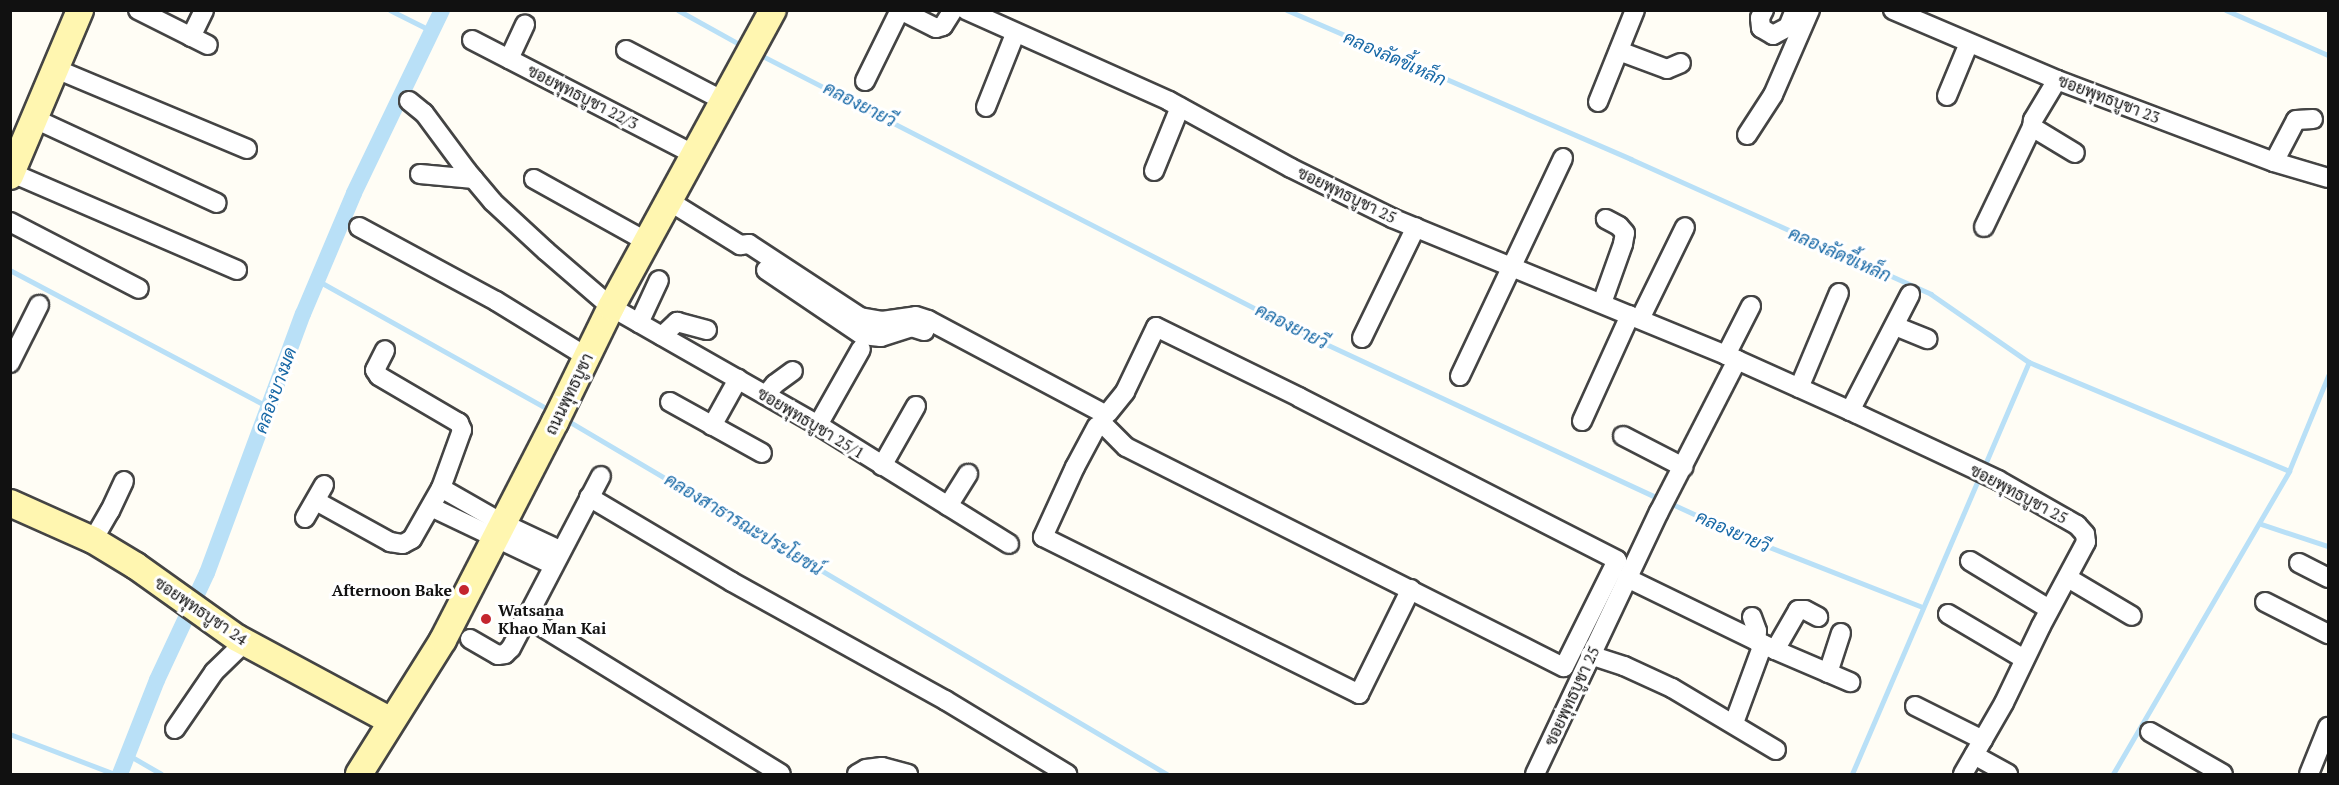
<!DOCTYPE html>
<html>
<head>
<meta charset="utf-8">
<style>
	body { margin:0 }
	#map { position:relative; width:2339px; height:785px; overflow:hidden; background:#fffdf5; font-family:"PT Serif",Sarabun,serif }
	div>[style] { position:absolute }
	.stream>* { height:4.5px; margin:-2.25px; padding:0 2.25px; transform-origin:2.25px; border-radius:2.25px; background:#b9e0f7 }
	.canal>* { height:16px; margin:-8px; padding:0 8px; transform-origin:8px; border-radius:8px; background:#b9e0f7 }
	.roads { filter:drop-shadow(2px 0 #444) drop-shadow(-2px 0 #444) drop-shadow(0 2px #444) drop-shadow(0 -2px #444) }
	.street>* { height:18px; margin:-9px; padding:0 9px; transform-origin:9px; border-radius:9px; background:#fff }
	.secondary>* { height:26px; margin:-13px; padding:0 13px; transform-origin:13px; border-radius:13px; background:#fff6b0 }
	.dots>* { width:16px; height:16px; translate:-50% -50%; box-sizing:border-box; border:3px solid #fff; border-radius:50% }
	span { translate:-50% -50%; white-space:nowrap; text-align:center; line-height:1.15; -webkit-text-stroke:6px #fff; paint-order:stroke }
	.street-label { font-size:16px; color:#111 }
	.poi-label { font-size:16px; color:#111; font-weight:700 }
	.right { translate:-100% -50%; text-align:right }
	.left { translate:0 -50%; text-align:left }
	.water-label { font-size:18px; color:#1768a6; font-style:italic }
	.frame { position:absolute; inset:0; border:12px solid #111; pointer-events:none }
</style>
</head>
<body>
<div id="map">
	<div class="stream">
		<i style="left:390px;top:10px;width:47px;rotate:26.6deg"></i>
		<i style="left:678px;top:10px;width:74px;rotate:29deg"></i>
		<i style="left:1287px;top:10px;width:375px;rotate:23.4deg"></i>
		<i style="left:1631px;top:159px;width:329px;rotate:24.2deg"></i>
		<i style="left:1931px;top:294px;width:119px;rotate:34.8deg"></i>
		<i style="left:2029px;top:362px;width:282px;rotate:22.7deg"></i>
		<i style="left:2289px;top:471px;width:103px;rotate:-67.7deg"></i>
		<i style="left:2226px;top:10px;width:111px;rotate:23.8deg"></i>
		<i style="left:759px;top:54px;width:618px;rotate:27.15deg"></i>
		<i style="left:1309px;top:336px;width:387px;rotate:24.9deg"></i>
		<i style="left:10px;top:270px;width:291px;rotate:27.9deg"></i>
		<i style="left:317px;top:280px;width:270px;rotate:29.2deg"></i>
		<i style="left:565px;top:419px;width:699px;rotate:30.53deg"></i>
		<i style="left:1984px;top:467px;width:114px;rotate:-66.8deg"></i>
		<i style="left:1668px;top:502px;width:84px;rotate:24.7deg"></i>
		<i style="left:1744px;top:537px;width:192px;rotate:21.4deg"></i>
		<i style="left:2261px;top:524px;width:71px;rotate:18.2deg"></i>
		<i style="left:10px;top:734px;width:112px;rotate:20.9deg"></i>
		<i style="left:127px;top:754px;width:39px;rotate:30deg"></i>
		<i style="left:1852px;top:774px;width:325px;rotate:-66.8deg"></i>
		<i style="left:2113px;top:774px;width:350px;rotate:-59.8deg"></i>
	</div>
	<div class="canal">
		<i style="left:120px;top:774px;width:101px;rotate:-68.5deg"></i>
		<i style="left:157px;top:680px;width:118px;rotate:-65deg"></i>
		<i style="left:207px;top:573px;width:276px;rotate:-69.7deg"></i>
		<i style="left:303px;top:314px;width:131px;rotate:-67.1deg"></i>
		<i style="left:354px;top:193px;width:203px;rotate:-64.3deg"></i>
	</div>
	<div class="roads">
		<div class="street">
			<i style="left:138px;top:10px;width:78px;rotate:26.6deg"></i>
			<i style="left:900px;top:10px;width:40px;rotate:26.6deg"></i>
			<i style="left:936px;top:28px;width:7px;rotate:-16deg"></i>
			<i style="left:943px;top:26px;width:19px;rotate:-58deg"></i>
			<i style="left:966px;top:10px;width:222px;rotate:24.1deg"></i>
			<i style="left:1169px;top:101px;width:139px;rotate:28.8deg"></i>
			<i style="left:1291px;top:168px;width:113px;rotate:26.3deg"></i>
			<i style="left:1392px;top:218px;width:361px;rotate:22.3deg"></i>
			<i style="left:1726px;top:355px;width:144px;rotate:24.2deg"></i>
			<i style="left:1857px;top:414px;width:156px;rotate:25.1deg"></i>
			<i style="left:1998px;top:480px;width:91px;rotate:29.7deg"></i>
			<i style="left:2077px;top:525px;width:12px;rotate:48deg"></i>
			<i style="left:2085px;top:534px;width:8px;rotate:83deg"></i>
			<i style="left:2086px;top:542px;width:95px;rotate:118.2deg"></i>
			<i style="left:2041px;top:626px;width:85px;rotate:115.7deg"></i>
			<i style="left:2004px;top:703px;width:82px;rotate:120deg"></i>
			<i style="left:1764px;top:10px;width:9px;rotate:117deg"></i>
			<i style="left:1760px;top:18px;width:10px;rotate:84deg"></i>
			<i style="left:1761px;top:28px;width:14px;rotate:30deg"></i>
			<i style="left:1773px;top:35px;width:17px;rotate:-28deg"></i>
			<i style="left:1788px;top:27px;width:18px;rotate:-68deg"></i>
			<i style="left:1893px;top:10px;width:178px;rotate:23.1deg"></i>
			<i style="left:2057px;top:80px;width:232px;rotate:20.7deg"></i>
			<i style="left:2274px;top:162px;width:56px;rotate:16.5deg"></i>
			<i style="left:191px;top:37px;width:30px;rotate:-64deg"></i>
			<i style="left:472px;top:40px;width:251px;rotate:27.3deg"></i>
			<i style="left:626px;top:50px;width:108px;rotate:27.5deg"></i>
			<i style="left:1619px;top:51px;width:51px;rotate:20.6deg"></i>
			<i style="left:1667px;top:69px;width:15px;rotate:-23deg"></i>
			<i style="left:509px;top:59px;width:38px;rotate:-65deg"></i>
			<i style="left:56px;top:69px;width:207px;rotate:22.7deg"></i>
			<i style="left:2057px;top:80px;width:47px;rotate:121deg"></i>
			<i style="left:2033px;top:120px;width:7px;rotate:98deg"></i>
			<i style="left:2032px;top:127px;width:50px;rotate:31.2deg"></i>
			<i style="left:865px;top:81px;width:79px;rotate:-63.8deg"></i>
			<i style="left:1947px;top:96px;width:57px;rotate:-67.5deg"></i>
			<i style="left:409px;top:101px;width:19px;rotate:39deg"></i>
			<i style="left:424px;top:113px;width:72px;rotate:53.4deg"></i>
			<i style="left:467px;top:171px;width:40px;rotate:50deg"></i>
			<i style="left:493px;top:202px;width:72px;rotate:42.8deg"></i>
			<i style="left:546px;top:251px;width:86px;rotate:40.7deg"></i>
			<i style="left:611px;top:307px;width:238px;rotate:29.7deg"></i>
			<i style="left:818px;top:425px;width:225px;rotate:31.9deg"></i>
			<i style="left:1598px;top:102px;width:99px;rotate:-68.1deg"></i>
			<i style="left:986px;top:107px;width:79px;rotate:-68.3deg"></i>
			<i style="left:35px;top:119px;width:200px;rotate:24.8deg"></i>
			<i style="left:1747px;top:135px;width:48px;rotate:-57deg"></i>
			<i style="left:1773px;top:95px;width:93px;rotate:-66.5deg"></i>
			<i style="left:2274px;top:162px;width:47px;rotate:-62.4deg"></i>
			<i style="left:2296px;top:120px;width:17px;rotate:-3deg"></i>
			<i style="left:1154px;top:171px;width:69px;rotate:-67.9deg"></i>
			<i style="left:12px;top:173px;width:245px;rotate:23.3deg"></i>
			<i style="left:420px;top:174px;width:54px;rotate:5.3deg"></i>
			<i style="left:534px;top:179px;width:129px;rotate:29.1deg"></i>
			<i style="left:669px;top:201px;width:84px;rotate:31.8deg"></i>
			<i style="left:740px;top:245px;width:9px;rotate:-6deg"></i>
			<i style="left:749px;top:244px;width:133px;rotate:33.3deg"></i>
			<i style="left:860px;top:317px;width:22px;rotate:10deg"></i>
			<i style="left:882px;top:321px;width:34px;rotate:-8deg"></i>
			<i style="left:916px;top:316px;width:13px;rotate:18deg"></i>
			<i style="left:928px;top:320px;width:194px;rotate:28deg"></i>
			<i style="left:10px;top:222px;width:145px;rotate:27.4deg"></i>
			<i style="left:359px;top:227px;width:156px;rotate:28.4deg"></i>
			<i style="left:496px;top:301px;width:107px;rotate:31.6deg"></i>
			<i style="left:1984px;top:227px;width:111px;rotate:-64.4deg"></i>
			<i style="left:766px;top:270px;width:116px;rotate:34.1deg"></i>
			<i style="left:862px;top:335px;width:19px;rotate:6deg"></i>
			<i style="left:881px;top:337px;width:32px;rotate:-18deg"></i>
			<i style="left:911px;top:327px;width:14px;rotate:17deg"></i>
			<i style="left:1602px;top:303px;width:63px;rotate:-70.4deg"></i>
			<i style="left:1623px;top:244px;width:11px;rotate:-80deg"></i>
			<i style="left:1625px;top:233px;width:9px;rotate:-131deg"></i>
			<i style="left:1619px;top:226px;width:15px;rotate:-152deg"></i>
			<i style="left:1640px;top:319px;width:102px;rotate:-63.9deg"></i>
			<i style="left:639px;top:323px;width:47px;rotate:-65.1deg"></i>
			<i style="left:1895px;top:326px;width:35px;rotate:22deg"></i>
			<i style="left:662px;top:336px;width:21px;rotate:-43deg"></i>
			<i style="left:677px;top:322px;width:31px;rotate:15deg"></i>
			<i style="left:1362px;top:338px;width:123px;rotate:-64.1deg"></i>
			<i style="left:1726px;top:355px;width:55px;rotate:-63deg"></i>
			<i style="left:10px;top:363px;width:65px;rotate:-63.4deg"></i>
			<i style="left:1460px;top:376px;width:241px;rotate:-64.7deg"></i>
			<i style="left:1799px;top:388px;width:103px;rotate:-67.2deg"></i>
			<i style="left:766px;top:395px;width:14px;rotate:-51deg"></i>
			<i style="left:775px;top:384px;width:22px;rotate:-36deg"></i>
			<i style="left:670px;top:402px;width:105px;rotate:29deg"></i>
			<i style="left:1850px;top:411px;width:131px;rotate:-62.7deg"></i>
			<i style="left:1582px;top:421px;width:116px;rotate:-65.6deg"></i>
			<i style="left:818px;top:425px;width:87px;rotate:-60.5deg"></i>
			<i style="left:712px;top:426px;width:54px;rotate:-61deg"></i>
			<i style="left:1097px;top:426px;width:47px;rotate:118.2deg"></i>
			<i style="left:1075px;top:467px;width:77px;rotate:114.6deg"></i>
			<i style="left:1043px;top:537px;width:353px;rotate:26.4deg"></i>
			<i style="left:1359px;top:694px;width:117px;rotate:-63.7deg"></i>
			<i style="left:1106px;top:427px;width:28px;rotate:45deg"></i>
			<i style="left:1126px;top:447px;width:490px;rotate:26.7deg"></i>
			<i style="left:1564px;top:667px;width:119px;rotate:-63.6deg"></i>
			<i style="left:1617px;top:560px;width:357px;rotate:-152.9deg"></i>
			<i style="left:1299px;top:397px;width:159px;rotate:-153.9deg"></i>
			<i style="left:1156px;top:327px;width:72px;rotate:115.5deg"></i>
			<i style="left:1125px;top:392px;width:27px;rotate:129deg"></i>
			<i style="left:1623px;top:436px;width:68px;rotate:27.3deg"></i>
			<i style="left:882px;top:466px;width:69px;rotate:-60.5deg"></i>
			<i style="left:441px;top:488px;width:70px;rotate:29.8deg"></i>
			<i style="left:502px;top:523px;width:64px;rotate:25deg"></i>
			<i style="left:589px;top:497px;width:166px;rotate:30.7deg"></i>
			<i style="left:732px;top:582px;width:244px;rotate:29deg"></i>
			<i style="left:945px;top:700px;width:143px;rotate:31.2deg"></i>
			<i style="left:316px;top:501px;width:85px;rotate:29deg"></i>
			<i style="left:390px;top:542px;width:13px;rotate:9deg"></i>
			<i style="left:403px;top:544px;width:10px;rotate:-29deg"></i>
			<i style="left:412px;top:539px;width:59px;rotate:-60.4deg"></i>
			<i style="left:441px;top:488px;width:62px;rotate:-70.1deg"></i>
			<i style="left:462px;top:430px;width:8px;rotate:-113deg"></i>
			<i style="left:459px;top:423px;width:93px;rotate:-149.6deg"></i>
			<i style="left:379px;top:376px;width:7px;rotate:-124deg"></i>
			<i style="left:375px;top:370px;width:22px;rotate:-63deg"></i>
			<i style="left:948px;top:506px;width:38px;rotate:-58deg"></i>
			<i style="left:431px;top:507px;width:135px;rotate:25.4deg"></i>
			<i style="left:305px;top:518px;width:38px;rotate:-60deg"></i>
			<i style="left:93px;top:540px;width:34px;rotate:-60deg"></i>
			<i style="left:110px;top:511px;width:33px;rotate:-65deg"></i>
			<i style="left:1970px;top:561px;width:92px;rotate:31.3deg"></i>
			<i style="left:2299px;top:563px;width:33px;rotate:27deg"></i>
			<i style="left:1627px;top:578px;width:165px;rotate:25.9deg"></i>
			<i style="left:1775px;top:650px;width:82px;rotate:23.1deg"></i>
			<i style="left:2068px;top:578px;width:74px;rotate:30.7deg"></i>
			<i style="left:2265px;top:602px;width:71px;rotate:26.9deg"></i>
			<i style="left:1948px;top:614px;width:88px;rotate:30.6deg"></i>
			<i style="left:526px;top:617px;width:299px;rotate:31.6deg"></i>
			<i style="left:1752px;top:617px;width:15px;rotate:70deg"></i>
			<i style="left:1757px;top:631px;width:10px;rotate:96deg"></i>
			<i style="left:470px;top:639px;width:32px;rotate:30deg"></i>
			<i style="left:498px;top:655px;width:7px;rotate:-8deg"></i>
			<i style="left:505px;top:654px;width:8px;rotate:-45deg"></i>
			<i style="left:511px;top:648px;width:194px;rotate:-62.4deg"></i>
			<i style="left:1775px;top:650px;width:46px;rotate:-60.1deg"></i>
			<i style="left:1798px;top:610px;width:7px"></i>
			<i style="left:1805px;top:610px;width:15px;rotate:28deg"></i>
			<i style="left:1590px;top:655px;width:36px;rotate:18deg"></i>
			<i style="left:1624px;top:666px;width:53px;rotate:24.6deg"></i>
			<i style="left:1672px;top:688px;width:121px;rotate:30.8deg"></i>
			<i style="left:1828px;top:673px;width:42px;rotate:-72deg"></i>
			<i style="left:1915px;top:706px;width:76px;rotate:26.6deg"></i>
			<i style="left:1734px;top:723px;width:84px;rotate:-69.8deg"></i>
			<i style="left:175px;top:729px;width:69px;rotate:-55.6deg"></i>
			<i style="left:214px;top:672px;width:43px;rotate:-44.1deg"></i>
			<i style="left:2150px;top:732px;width:84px;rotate:29.9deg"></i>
			<i style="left:1974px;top:755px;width:39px;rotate:29deg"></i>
			<i style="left:857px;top:774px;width:10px;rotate:-29deg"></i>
			<i style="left:866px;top:769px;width:16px;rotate:-7deg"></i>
			<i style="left:882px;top:767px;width:27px;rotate:15deg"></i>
			<i style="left:1535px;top:774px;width:290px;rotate:-64.7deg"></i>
			<i style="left:1659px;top:512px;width:171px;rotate:-62.8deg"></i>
			<i style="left:2309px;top:774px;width:51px;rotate:-68deg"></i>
		</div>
		<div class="secondary">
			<i style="left:10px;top:176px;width:180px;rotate:-67.1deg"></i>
			<i style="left:10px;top:503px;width:91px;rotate:24deg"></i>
			<i style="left:93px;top:540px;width:50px;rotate:31.2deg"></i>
			<i style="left:136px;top:566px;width:124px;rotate:35.5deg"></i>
			<i style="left:237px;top:638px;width:175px;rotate:28.3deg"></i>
			<i style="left:359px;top:774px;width:158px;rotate:-57.9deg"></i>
			<i style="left:443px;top:640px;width:245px;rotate:-62.8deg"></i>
			<i style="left:555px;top:422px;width:128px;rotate:-64deg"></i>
			<i style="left:611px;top:307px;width:338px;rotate:-61.4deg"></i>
		</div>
	</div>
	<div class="dots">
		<i style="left:464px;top:590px;background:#c4262e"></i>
		<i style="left:486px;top:619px;background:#c4262e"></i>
	</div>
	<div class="street-label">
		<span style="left:583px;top:97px;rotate:27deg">ซอยพุทธบูชา 22/3</span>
		<span style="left:2109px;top:99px;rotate:21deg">ซอยพุทธบูชา 23</span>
		<span style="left:1347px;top:195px;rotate:26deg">ซอยพุทธบูชา 25</span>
		<span style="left:569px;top:394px;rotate:-64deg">ถนนพุทธบูชา</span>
		<span style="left:811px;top:423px;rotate:31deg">ซอยพุทธบูชา 25/1</span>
		<span style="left:2019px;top:494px;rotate:28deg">ซอยพุทธบูชา 25</span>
		<span style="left:201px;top:611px;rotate:34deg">ซอยพุทธบูชา 24</span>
		<span style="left:1572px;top:696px;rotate:-65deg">ซอยพุทธบูชา 25</span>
	</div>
	<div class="poi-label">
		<span class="right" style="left:452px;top:590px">Afternoon Bake</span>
		<span class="left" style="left:498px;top:619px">Watsana<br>Khao Man Kai</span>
	</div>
	<div class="water-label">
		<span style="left:1395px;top:58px;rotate:24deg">คลองลัดขี้เหล็ก</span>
		<span style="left:860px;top:104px;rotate:27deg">คลองยายวี</span>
		<span style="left:1840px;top:254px;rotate:24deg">คลองลัดขี้เหล็ก</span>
		<span style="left:1292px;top:326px;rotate:27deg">คลองยายวี</span>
		<span style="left:275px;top:390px;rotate:-70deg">คลองบางมด</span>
		<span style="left:744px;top:524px;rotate:31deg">คลองสาธารณะประโยชน์</span>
		<span style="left:1733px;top:531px;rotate:24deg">คลองยายวี</span>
	</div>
	<div class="frame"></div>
</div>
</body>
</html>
